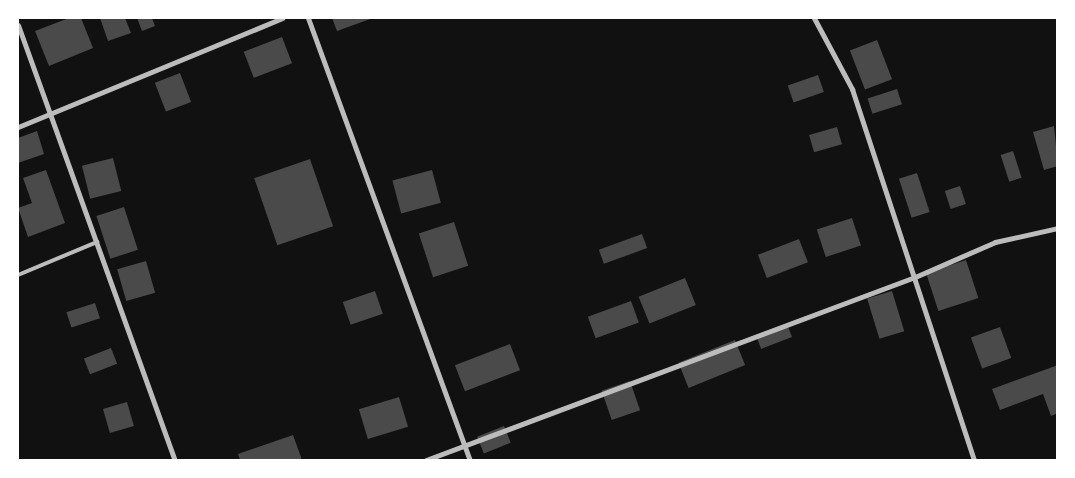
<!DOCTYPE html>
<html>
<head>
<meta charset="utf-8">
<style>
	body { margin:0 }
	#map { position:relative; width:1075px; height:478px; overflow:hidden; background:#111; font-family:"IBM Plex Serif",serif }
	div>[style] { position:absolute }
	.building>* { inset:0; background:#4a4a4a; transform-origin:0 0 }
	.service>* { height:4px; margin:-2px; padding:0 2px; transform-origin:2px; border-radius:2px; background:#bcbcbc }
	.minor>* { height:5px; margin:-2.5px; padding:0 2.5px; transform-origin:2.5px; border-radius:2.5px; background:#bcbcbc }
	span { translate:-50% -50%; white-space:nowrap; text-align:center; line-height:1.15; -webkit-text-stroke:5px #fff; paint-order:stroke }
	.frame { position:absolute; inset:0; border:19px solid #fff; pointer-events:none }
</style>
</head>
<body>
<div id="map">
	<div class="building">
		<i style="clip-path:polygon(69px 18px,81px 18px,93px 48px,49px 66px,35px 31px)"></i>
		<i style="clip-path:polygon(100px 18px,125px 18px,131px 33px,108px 41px)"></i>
		<i style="clip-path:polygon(137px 18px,152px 18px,155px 26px,142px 31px)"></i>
		<i style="clip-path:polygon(332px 18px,373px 18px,337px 31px)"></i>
		<i style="left:282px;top:37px;width:28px;height:41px;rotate:69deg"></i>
		<i style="left:877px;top:40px;width:42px;height:29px;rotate:69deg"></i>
		<i style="left:180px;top:73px;width:31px;height:27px;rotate:69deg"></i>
		<i style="left:818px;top:75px;width:18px;height:32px;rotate:71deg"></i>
		<i style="left:897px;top:89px;width:16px;height:31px;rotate:72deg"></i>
		<i style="clip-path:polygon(1054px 126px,1058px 166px,1044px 170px,1033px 132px)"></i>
		<i style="left:837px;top:127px;width:18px;height:29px;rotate:74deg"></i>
		<i style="clip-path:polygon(37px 131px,44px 154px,18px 163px,18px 138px)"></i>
		<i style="left:1013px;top:151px;width:28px;height:13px;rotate:72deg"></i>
		<i style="left:113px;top:158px;width:34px;height:32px;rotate:76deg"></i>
		<i style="left:310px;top:159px;width:71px;height:59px;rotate:71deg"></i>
		<i style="clip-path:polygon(46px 170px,65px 223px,28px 237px,18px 208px,32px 203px,23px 178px)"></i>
		<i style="left:432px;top:170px;width:34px;height:41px;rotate:75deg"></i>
		<i style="left:917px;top:173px;width:41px;height:19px;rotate:72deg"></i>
		<i style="left:960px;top:186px;width:19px;height:16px;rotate:72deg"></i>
		<i style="left:124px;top:207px;width:45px;height:29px;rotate:72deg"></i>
		<i style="left:852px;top:218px;width:29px;height:37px;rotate:72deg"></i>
		<i style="left:454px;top:222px;width:46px;height:37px;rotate:72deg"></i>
		<i style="left:642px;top:234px;width:15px;height:46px;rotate:70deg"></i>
		<i style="left:799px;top:239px;width:25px;height:44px;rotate:69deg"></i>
		<i style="left:966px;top:260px;width:40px;height:42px;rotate:72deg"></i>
		<i style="left:146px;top:261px;width:33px;height:30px;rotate:74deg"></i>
		<i style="left:685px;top:278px;width:29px;height:50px;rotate:68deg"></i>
		<i style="left:375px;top:291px;width:24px;height:34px;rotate:71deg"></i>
		<i style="left:892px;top:291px;width:42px;height:26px;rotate:73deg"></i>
		<i style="left:631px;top:301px;width:23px;height:46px;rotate:70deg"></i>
		<i style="left:95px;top:303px;width:16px;height:30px;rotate:72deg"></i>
		<i style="left:787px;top:324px;width:14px;height:33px;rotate:69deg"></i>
		<i style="left:1000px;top:327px;width:33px;height:31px;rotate:70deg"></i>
		<i style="left:735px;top:340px;width:27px;height:61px;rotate:68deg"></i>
		<i style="left:510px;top:344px;width:28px;height:59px;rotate:69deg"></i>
		<i style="left:111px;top:348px;width:17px;height:29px;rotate:69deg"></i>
		<i style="clip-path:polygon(1058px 365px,1058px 413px,1051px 416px,1043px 394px,1000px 410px,992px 389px)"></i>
		<i style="left:630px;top:381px;width:31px;height:30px;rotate:71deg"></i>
		<i style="left:399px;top:397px;width:31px;height:42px;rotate:73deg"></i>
		<i style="left:127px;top:402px;width:25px;height:25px;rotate:74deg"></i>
		<i style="left:504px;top:426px;width:18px;height:29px;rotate:68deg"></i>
		<i style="clip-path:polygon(293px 435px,302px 460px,240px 460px,238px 454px)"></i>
	</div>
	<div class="service">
		<i style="left:18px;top:275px;width:86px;rotate:-22.7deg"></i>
	</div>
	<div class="minor">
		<i style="left:308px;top:18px;width:471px;rotate:69.9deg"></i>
		<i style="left:814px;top:18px;width:81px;rotate:61.8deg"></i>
		<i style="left:852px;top:89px;width:391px;rotate:71.8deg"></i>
		<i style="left:18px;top:25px;width:462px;rotate:70.2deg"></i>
		<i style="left:18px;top:127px;width:286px;rotate:-22.4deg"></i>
		<i style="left:426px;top:460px;width:522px;rotate:-20.52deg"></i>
		<i style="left:915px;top:277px;width:87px;rotate:-23.6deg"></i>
		<i style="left:995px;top:242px;width:65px;rotate:-12.5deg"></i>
	</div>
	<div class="frame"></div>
</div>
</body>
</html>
